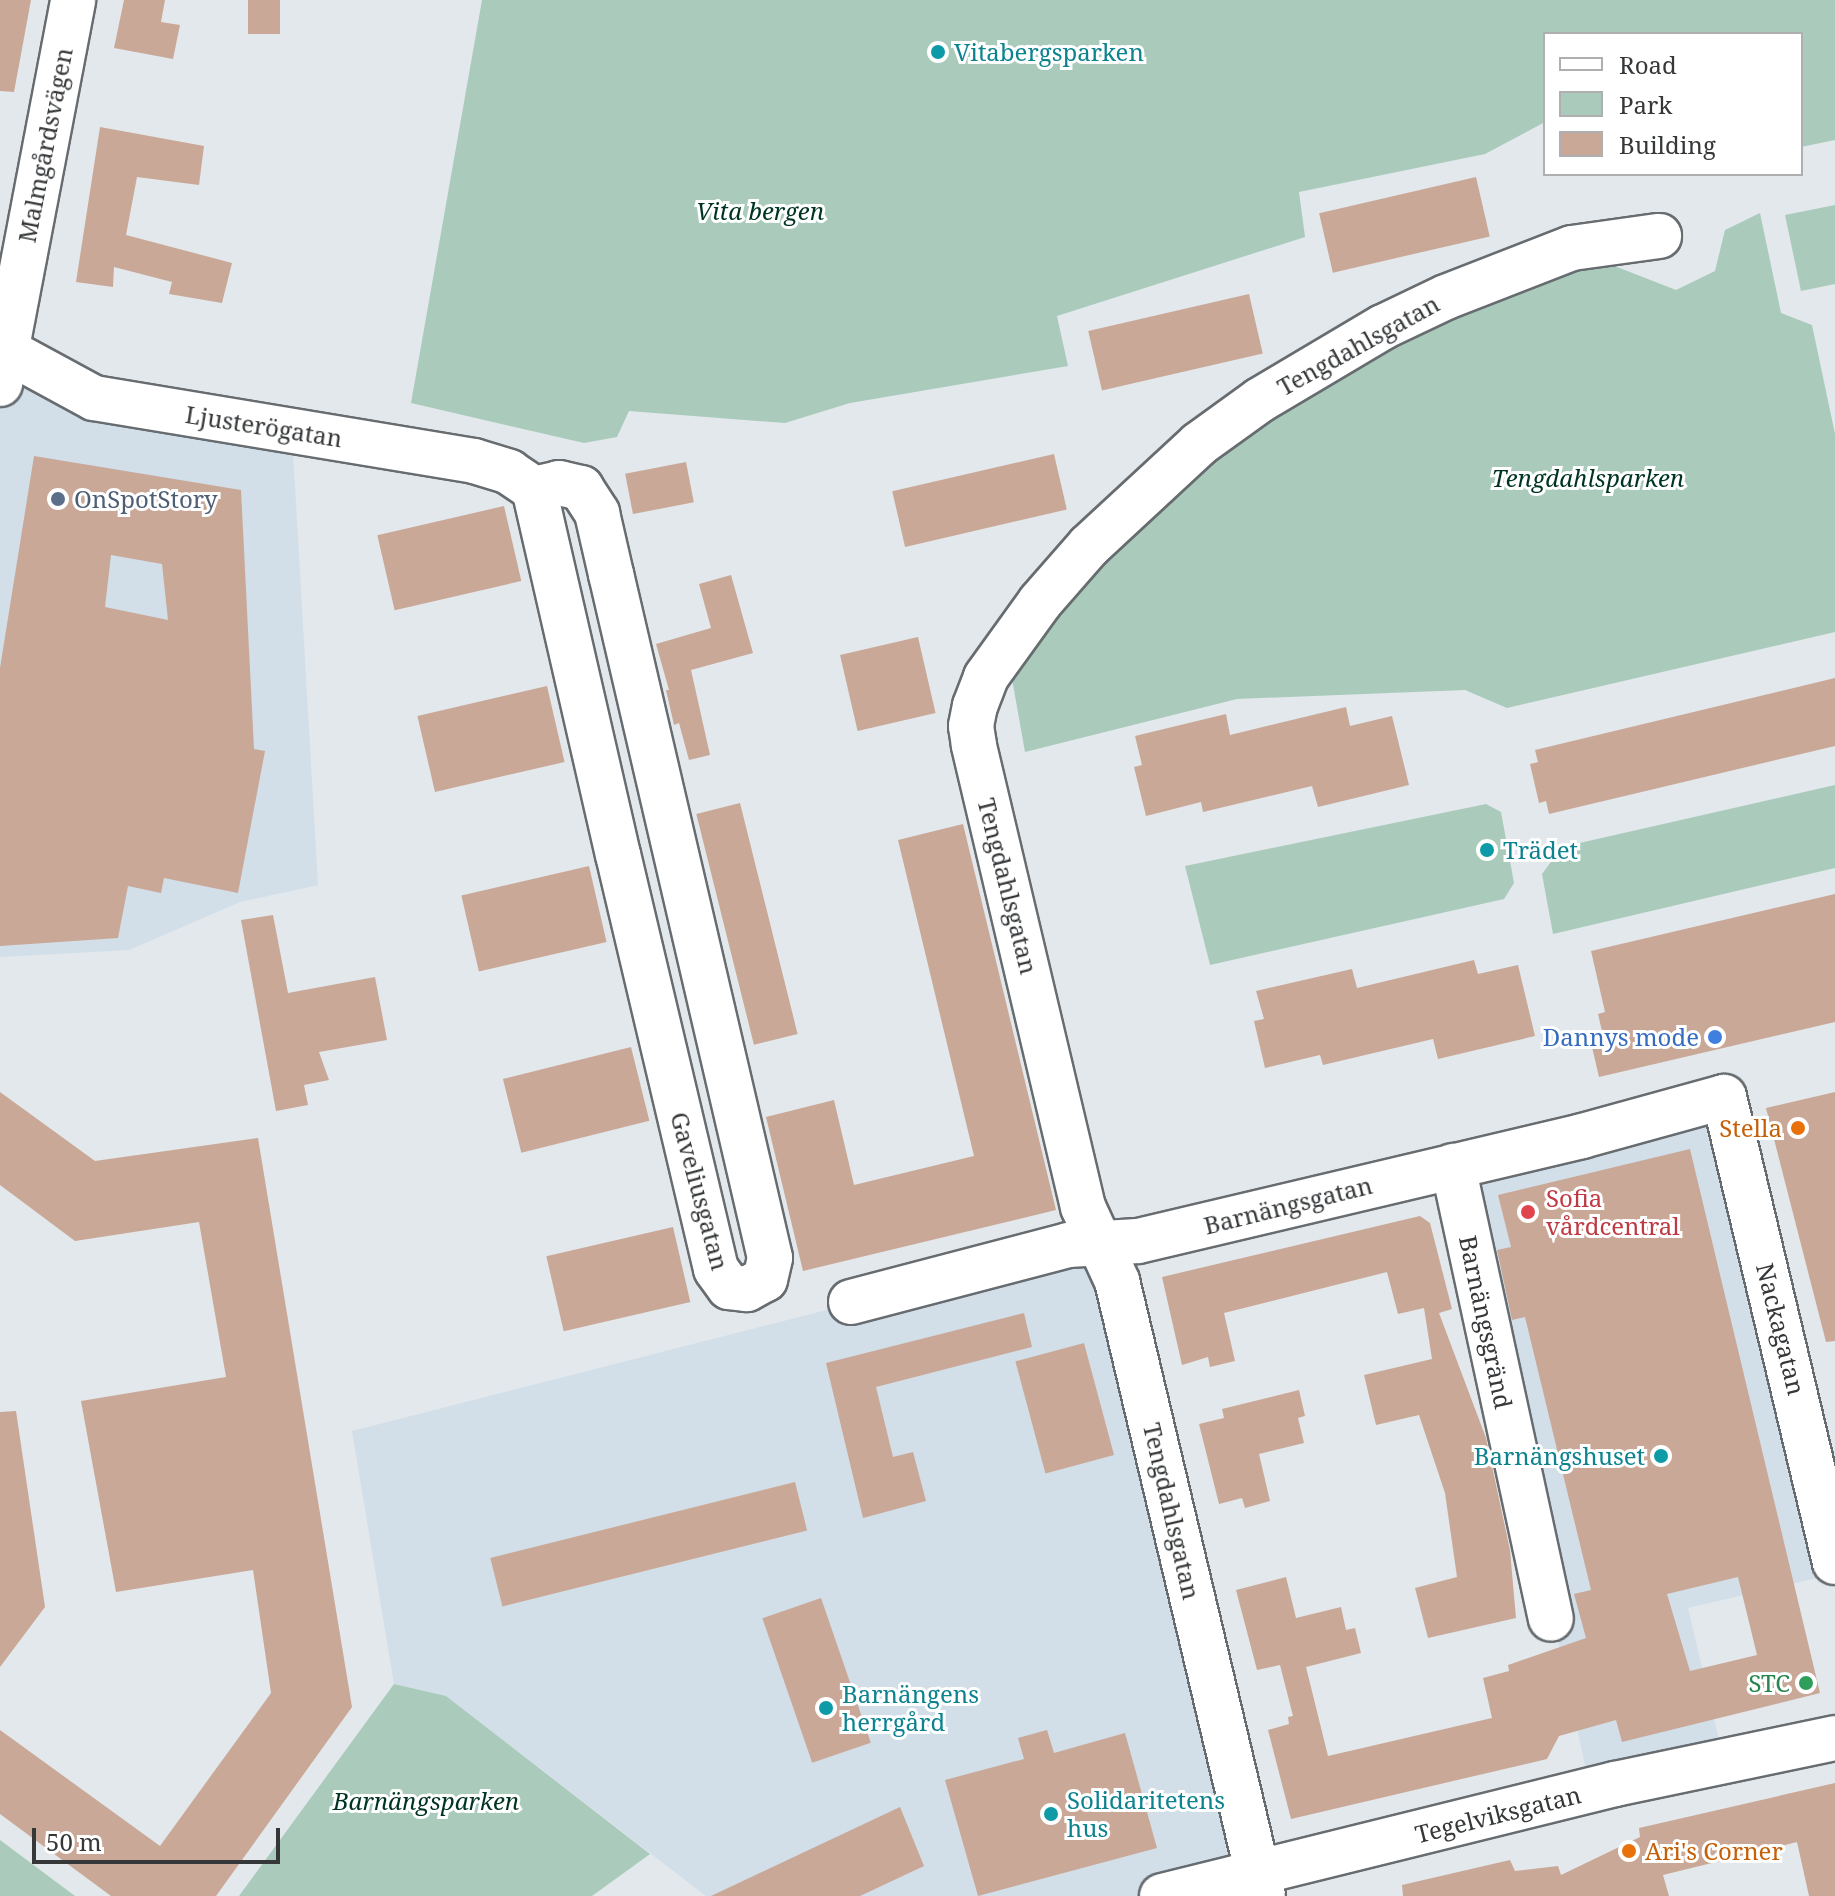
<!DOCTYPE html>
<html>
<head>
<meta charset="utf-8">
<style>
	body { margin:0 }
	#map { position:relative; width:1835px; height:1896px; overflow:hidden; background:#e2e8ec; font-family:"Noto Serif",serif }
	div>[style] { position:absolute }
	.built>* { inset:0; background:#d2dee8 }
	.green>* { inset:0; background:#aacbbb }
	.building>* { inset:0; background:#caa897; transform-origin:0 0 }
	.roads { filter:drop-shadow(2px 0 #676c70) drop-shadow(-2px 0 #676c70) drop-shadow(0 2px #676c70) drop-shadow(0 -2px #676c70) }
	.minor>* { height:44px; margin:-22px; padding:0 22px; transform-origin:22px; border-radius:22px; background:#fff }
	.dots>* { width:22px; height:22px; translate:-50% -50%; box-sizing:border-box; border:4px solid #fff; border-radius:50% }
	span { translate:-50% -50%; white-space:nowrap; text-align:center; line-height:1.15; -webkit-text-stroke:6px #fff; paint-order:stroke }
	.culture-label { font-size:24px; color:#0d838f }
	.left { translate:0 -50%; text-align:left }
	.right { translate:-100% -50%; text-align:right }
	.street-label { font-size:24px; color:#353739 }
	.park-label { font-size:24px; color:#003422; font-style:italic }
	.service-label { font-size:24px; color:#4e5e75 }
	.shop-label { font-size:24px; color:#366cbe }
	.food-label { font-size:24px; color:#c56008 }
	.health-label { font-size:24px; color:#be3a42 }
	.leisure-label { font-size:24px; color:#27864d }
	.legend { position:absolute; left:1543px; top:32px; width:260px; height:144px; box-sizing:border-box; background:#fff; border:2px solid #aeafb0; margin:0; padding:10px 14px; list-style:none; font-size:24px; color:#353739 }
	.legend li { display:flex; align-items:center; gap:16px; height:40px }
	.legend b { width:40px; border:2px solid #aeafb0 }
	.scale { position:absolute; left:32px; top:1828px; width:248px; height:36px; box-sizing:border-box; border:4px solid #353739; border-top:0; padding-left:10px; font-size:24px; line-height:28px; white-space:nowrap; color:#353739; -webkit-text-stroke:6px #fff; paint-order:stroke }
</style>
</head>
<body>
<div id="map">
	<div class="built">
		<i style="clip-path:polygon(0 342px,97px 405px,292px 435px,318px 885px,240px 902px,129px 950px,0 957px)"></i>
		<i style="clip-path:polygon(1722px 1104px,1834px 1574px,1688px 1608px,1724px 1761px,1591px 1793px,1456px 1168px)"></i>
		<i style="clip-path:polygon(1097px 1246px,1255px 1873px,1161px 1896px,706px 1896px,446px 1696px,394px 1684px,352px 1431px,1070px 1248px)"></i>
	</div>
	<div class="green">
		<i style="clip-path:polygon(482px 0,1835px 0,1835px 140px,1801px 147px,1801px 34px,1545px 34px,1545px 122px,1485px 154px,1299px 192px,1305px 237px,1057px 316px,1068px 366px,850px 403px,785px 423px,629px 411px,617px 437px,584px 443px,411px 403px)"></i>
		<i style="clip-path:polygon(1835px 205px,1835px 284px,1801px 291px,1785px 215px)"></i>
		<i style="clip-path:polygon(1760px 213px,1781px 313px,1812px 325px,1835px 434px,1835px 632px,1507px 708px,1465px 690px,1237px 699px,1025px 752px,1012px 679px,1059px 605px,1212px 452px,1452px 307px,1594px 258px,1676px 290px,1715px 271px,1725px 230px)"></i>
		<i style="clip-path:polygon(1835px 785px,1835px 868px,1553px 934px,1542px 874px,1562px 847px)"></i>
		<i style="clip-path:polygon(1486px 804px,1501px 812px,1514px 883px,1504px 899px,1210px 965px,1185px 866px)"></i>
		<i style="clip-path:polygon(394px 1684px,446px 1696px,650px 1854px,592px 1896px,239px 1896px)"></i>
		<i style="clip-path:polygon(0 1840px,75px 1896px,0 1896px)"></i>
	</div>
	<div class="building">
		<i style="clip-path:polygon(0 0,31px 0,14px 92px,0 91px)"></i>
		<i style="clip-path:polygon(124px 0,165px 0,161px 22px,180px 25px,173px 59px,114px 48px)"></i>
		<i style="left:248px;top:0;width:32px;height:34px"></i>
		<i style="clip-path:polygon(100px 127px,204px 146px,199px 185px,137px 177px,126px 235px,232px 263px,222px 303px,169px 294px,172px 282px,114px 267px,113px 287px,76px 282px)"></i>
		<i style="left:1476px;top:177px;width:61px;height:161px;rotate:77deg"></i>
		<i style="left:1249px;top:294px;width:61px;height:165px;rotate:77deg"></i>
		<i style="left:1054px;top:454px;width:57px;height:166px;rotate:77deg"></i>
		<i style="clip-path:polygon(evenodd,34px 456px,241px 490px,254px 749px,265px 751px,238px 893px,164px 878px,161px 893px,128px 886px,118px 938px,0 946px,0 668px,34px 456px,111px 555px,162px 564px,168px 620px,105px 607px,111px 555px)"></i>
		<i style="left:686px;top:462px;width:41px;height:62px;rotate:79deg"></i>
		<i style="left:504px;top:506px;width:77px;height:130px;rotate:77deg"></i>
		<i style="clip-path:polygon(731px 575px,753px 653px,691px 670px,710px 755px,689px 760px,679px 723px,674px 725px,666px 690px,669px 690px,656px 644px,711px 628px,699px 584px)"></i>
		<i style="left:918px;top:637px;width:78px;height:80px;rotate:77deg"></i>
		<i style="clip-path:polygon(1835px 678px,1835px 746px,1549px 814px,1546px 801px,1539px 803px,1530px 764px,1538px 762px,1535px 750px)"></i>
		<i style="left:547px;top:686px;width:78px;height:133px;rotate:77deg"></i>
		<i style="clip-path:polygon(1346px 707px,1350px 726px,1392px 716px,1409px 785px,1318px 807px,1312px 786px,1203px 812px,1201px 802px,1146px 816px,1134px 767px,1142px 765px,1135px 736px,1226px 714px,1230px 735px)"></i>
		<i style="left:740px;top:803px;width:238px;height:45px;rotate:76deg"></i>
		<i style="clip-path:polygon(963px 824px,1056px 1210px,803px 1271px,766px 1117px,834px 1100px,854px 1185px,974px 1156px,898px 840px)"></i>
		<i style="left:589px;top:866px;width:78px;height:131px;rotate:77deg"></i>
		<i style="clip-path:polygon(1835px 894px,1835px 1022px,1599px 1077px,1592px 1047px,1605px 1044px,1598px 1014px,1605px 1012px,1591px 951px)"></i>
		<i style="clip-path:polygon(273px 915px,288px 993px,375px 977px,387px 1040px,319px 1052px,329px 1080px,304px 1085px,308px 1105px,276px 1111px,241px 920px)"></i>
		<i style="clip-path:polygon(1474px 960px,1478px 974px,1518px 965px,1535px 1036px,1438px 1059px,1433px 1039px,1323px 1065px,1320px 1055px,1265px 1068px,1254px 1021px,1264px 1019px,1256px 991px,1352px 969px,1357px 988px)"></i>
		<i style="left:631px;top:1047px;width:76px;height:132px;rotate:76deg"></i>
		<i style="clip-path:polygon(0 1092px,95px 1161px,258px 1138px,352px 1707px,216px 1896px,111px 1896px,0 1814px,0 1730px,160px 1846px,271px 1693px,253px 1570px,116px 1592px,81px 1401px,226px 1377px,199px 1222px,75px 1241px,0 1185px)"></i>
		<i style="clip-path:polygon(1835px 1092px,1835px 1341px,1826px 1342px,1766px 1108px)"></i>
		<i style="clip-path:polygon(evenodd,1690px 1149px,1820px 1693px,1622px 1742px,1616px 1720px,1559px 1736px,1547px 1759px,1291px 1819px,1268px 1730px,1289px 1724px,1288px 1717px,1293px 1716px,1280px 1665px,1257px 1670px,1236px 1590px,1286px 1577px,1296px 1618px,1341px 1607px,1346px 1630px,1355px 1628px,1361px 1653px,1306px 1667px,1328px 1756px,1492px 1718px,1483px 1678px,1509px 1671px,1508px 1665px,1586px 1638px,1574px 1594px,1591px 1590px,1525px 1317px,1512px 1320px,1497px 1250px,1511px 1247px,1498px 1195px,1690px 1149px,1738px 1577px,1757px 1655px,1690px 1671px,1667px 1594px,1738px 1577px)"></i>
		<i style="clip-path:polygon(1420px 1216px,1430px 1223px,1452px 1309px,1439px 1313px,1486px 1438px,1510px 1550px,1516px 1618px,1428px 1638px,1415px 1588px,1457px 1577px,1445px 1493px,1419px 1415px,1376px 1425px,1364px 1375px,1432px 1359px,1424px 1308px,1398px 1314px,1387px 1272px,1224px 1313px,1235px 1361px,1210px 1367px,1208px 1357px,1182px 1365px,1162px 1277px)"></i>
		<i style="left:673px;top:1227px;width:77px;height:130px;rotate:77deg"></i>
		<i style="clip-path:polygon(1024px 1313px,1032px 1347px,876px 1387px,893px 1457px,913px 1452px,926px 1501px,863px 1518px,826px 1363px)"></i>
		<i style="left:1084px;top:1343px;width:116px;height:71px;rotate:75deg"></i>
		<i style="clip-path:polygon(1299px 1390px,1305px 1416px,1298px 1418px,1304px 1443px,1259px 1454px,1270px 1501px,1245px 1508px,1242px 1498px,1219px 1504px,1199px 1424px,1224px 1418px,1222px 1409px)"></i>
		<i style="clip-path:polygon(16px 1411px,45px 1607px,0 1667px,0 1412px)"></i>
		<i style="left:795px;top:1482px;width:50px;height:314px;rotate:76deg"></i>
		<i style="left:821px;top:1598px;width:153px;height:62px;rotate:71deg"></i>
		<i style="clip-path:polygon(1047px 1730px,1054px 1753px,1125px 1733px,1157px 1848px,978px 1896px,945px 1780px,1024px 1759px,1018px 1738px)"></i>
		<i style="clip-path:polygon(1835px 1783px,1835px 1896px,1809px 1896px,1797px 1842px,1663px 1875px,1669px 1896px,1403px 1896px,1402px 1885px,1510px 1860px,1515px 1871px,1558px 1866px,1561px 1875px,1640px 1837px,1639px 1828px)"></i>
		<i style="clip-path:polygon(900px 1807px,924px 1866px,860px 1896px,711px 1896px)"></i>
	</div>
	<div class="roads">
		<div class="minor">
			<i style="left:0;top:347px;width:107px;rotate:28.5deg"></i>
			<i style="left:94px;top:398px;width:385px;rotate:9.4deg"></i>
			<i style="left:474px;top:461px;width:37px;rotate:17deg"></i>
			<i style="left:509px;top:472px;width:30px;rotate:34deg"></i>
			<i style="left:0;top:384px;width:391px;rotate:-79.2deg"></i>
			<i style="left:559px;top:483px;width:23px;rotate:13deg"></i>
			<i style="left:581px;top:488px;width:30px;rotate:57deg"></i>
			<i style="left:597px;top:513px;width:63px;rotate:77.1deg"></i>
			<i style="left:611px;top:574px;width:702px;rotate:76.91deg"></i>
			<i style="left:770px;top:1258px;width:22px;rotate:103deg"></i>
			<i style="left:765px;top:1279px;width:21px;rotate:151deg"></i>
			<i style="left:747px;top:1289px;width:18px;rotate:-174deg"></i>
			<i style="left:729px;top:1287px;width:22px;rotate:-126deg"></i>
			<i style="left:716px;top:1269px;width:425px;rotate:-103.3deg"></i>
			<i style="left:618px;top:855px;width:376px;rotate:-102.9deg"></i>
			<i style="left:534px;top:489px;width:26px;rotate:-13deg"></i>
			<i style="left:1453px;top:1166px;width:463px;rotate:77.8deg"></i>
			<i style="left:851px;top:1302px;width:224px;rotate:-14.7deg"></i>
			<i style="left:1068px;top:1245px;width:70px;rotate:-3.3deg"></i>
			<i style="left:1138px;top:1241px;width:456px;rotate:-13.3deg"></i>
			<i style="left:1582px;top:1136px;width:147px;rotate:-15.4deg"></i>
			<i style="left:1724px;top:1097px;width:478px;rotate:76.6deg"></i>
			<i style="left:1162px;top:1896px;width:467px;rotate:-13.9deg"></i>
			<i style="left:1615px;top:1784px;width:225px;rotate:-11.8deg"></i>
			<i style="left:1263px;top:1896px;width:632px;rotate:-103.35deg"></i>
			<i style="left:1117px;top:1281px;width:81px;rotate:-114.7deg"></i>
			<i style="left:1083px;top:1207px;width:475px;rotate:-103.3deg"></i>
			<i style="left:974px;top:745px;width:19px;rotate:-99deg"></i>
			<i style="left:971px;top:726px;width:20px;rotate:-79deg"></i>
			<i style="left:975px;top:706px;width:31px;rotate:-69deg"></i>
			<i style="left:986px;top:677px;width:92px;rotate:-54.2deg"></i>
			<i style="left:1040px;top:602px;width:74px;rotate:-48.8deg"></i>
			<i style="left:1089px;top:546px;width:150px;rotate:-42.8deg"></i>
			<i style="left:1199px;top:444px;width:75px;rotate:-35.8deg"></i>
			<i style="left:1260px;top:400px;width:143px;rotate:-30.7deg"></i>
			<i style="left:1383px;top:327px;width:70px;rotate:-25.5deg"></i>
			<i style="left:1446px;top:297px;width:135px;rotate:-21.3deg"></i>
			<i style="left:1572px;top:248px;width:88px;rotate:-7.9deg"></i>
		</div>
	</div>
	<div class="dots">
		<i style="left:938px;top:52px;background:#0f9aa8"></i>
		<i style="left:58px;top:499px;background:#5c6f8a"></i>
		<i style="left:1487px;top:850px;background:#0f9aa8"></i>
		<i style="left:1715px;top:1037px;background:#3f7fe0"></i>
		<i style="left:1798px;top:1128px;background:#e8710a"></i>
		<i style="left:1528px;top:1212px;background:#e0444e"></i>
		<i style="left:1661px;top:1456px;background:#0f9aa8"></i>
		<i style="left:1806px;top:1683px;background:#2e9e5b"></i>
		<i style="left:826px;top:1708px;background:#0f9aa8"></i>
		<i style="left:1051px;top:1814px;background:#0f9aa8"></i>
		<i style="left:1629px;top:1851px;background:#e8710a"></i>
	</div>
	<div class="culture-label">
		<span class="left" style="left:954px;top:52px">Vitabergsparken</span>
		<span class="left" style="left:1503px;top:850px">Trädet</span>
		<span class="right" style="left:1645px;top:1456px">Barnängshuset</span>
		<span class="left" style="left:842px;top:1708px">Barnängens<br>herrgård</span>
		<span class="left" style="left:1067px;top:1814px">Solidaritetens<br>hus</span>
	</div>
	<div class="street-label">
		<span style="left:45px;top:145px;rotate:-79deg">Malmgårdsvägen</span>
		<span style="left:1358px;top:345px;rotate:-29deg">Tengdahlsgatan</span>
		<span style="left:264px;top:426px;rotate:9deg">Ljusterögatan</span>
		<span style="left:1008px;top:886px;rotate:76deg">Tengdahlsgatan</span>
		<span style="left:700px;top:1191px;rotate:75deg">Gaveliusgatan</span>
		<span style="left:1288px;top:1205px;rotate:-14deg">Barnängsgatan</span>
		<span style="left:1486px;top:1322px;rotate:78deg">Barnängsgränd</span>
		<span style="left:1781px;top:1329px;rotate:76deg">Nackagatan</span>
		<span style="left:1172px;top:1511px;rotate:77deg">Tengdahlsgatan</span>
		<span style="left:1498px;top:1814px;rotate:-14deg">Tegelviksgatan</span>
	</div>
	<div class="park-label">
		<span style="left:760px;top:211px">Vita bergen</span>
		<span style="left:1588px;top:478px">Tengdahlsparken</span>
		<span style="left:426px;top:1801px">Barnängsparken</span>
	</div>
	<div class="service-label">
		<span class="left" style="left:74px;top:499px">OnSpotStory</span>
	</div>
	<div class="shop-label">
		<span class="right" style="left:1699px;top:1037px">Dannys mode</span>
	</div>
	<div class="food-label">
		<span class="right" style="left:1782px;top:1128px">Stella</span>
		<span class="left" style="left:1645px;top:1851px">Ari's Corner</span>
	</div>
	<div class="health-label">
		<span class="left" style="left:1546px;top:1212px">Sofia<br>vårdcentral</span>
	</div>
	<div class="leisure-label">
		<span class="right" style="left:1790px;top:1683px">STC</span>
	</div>
	<ul class="legend">
	<li><b style="height:10px;background:#fff"></b>Road</li>
	<li><b style="height:22px;background:#aacbbb"></b>Park</li>
	<li><b style="height:22px;background:#caa897"></b>Building</li>
	</ul>
	<div class="scale">50 m</div>
</div>
</body>
</html>
